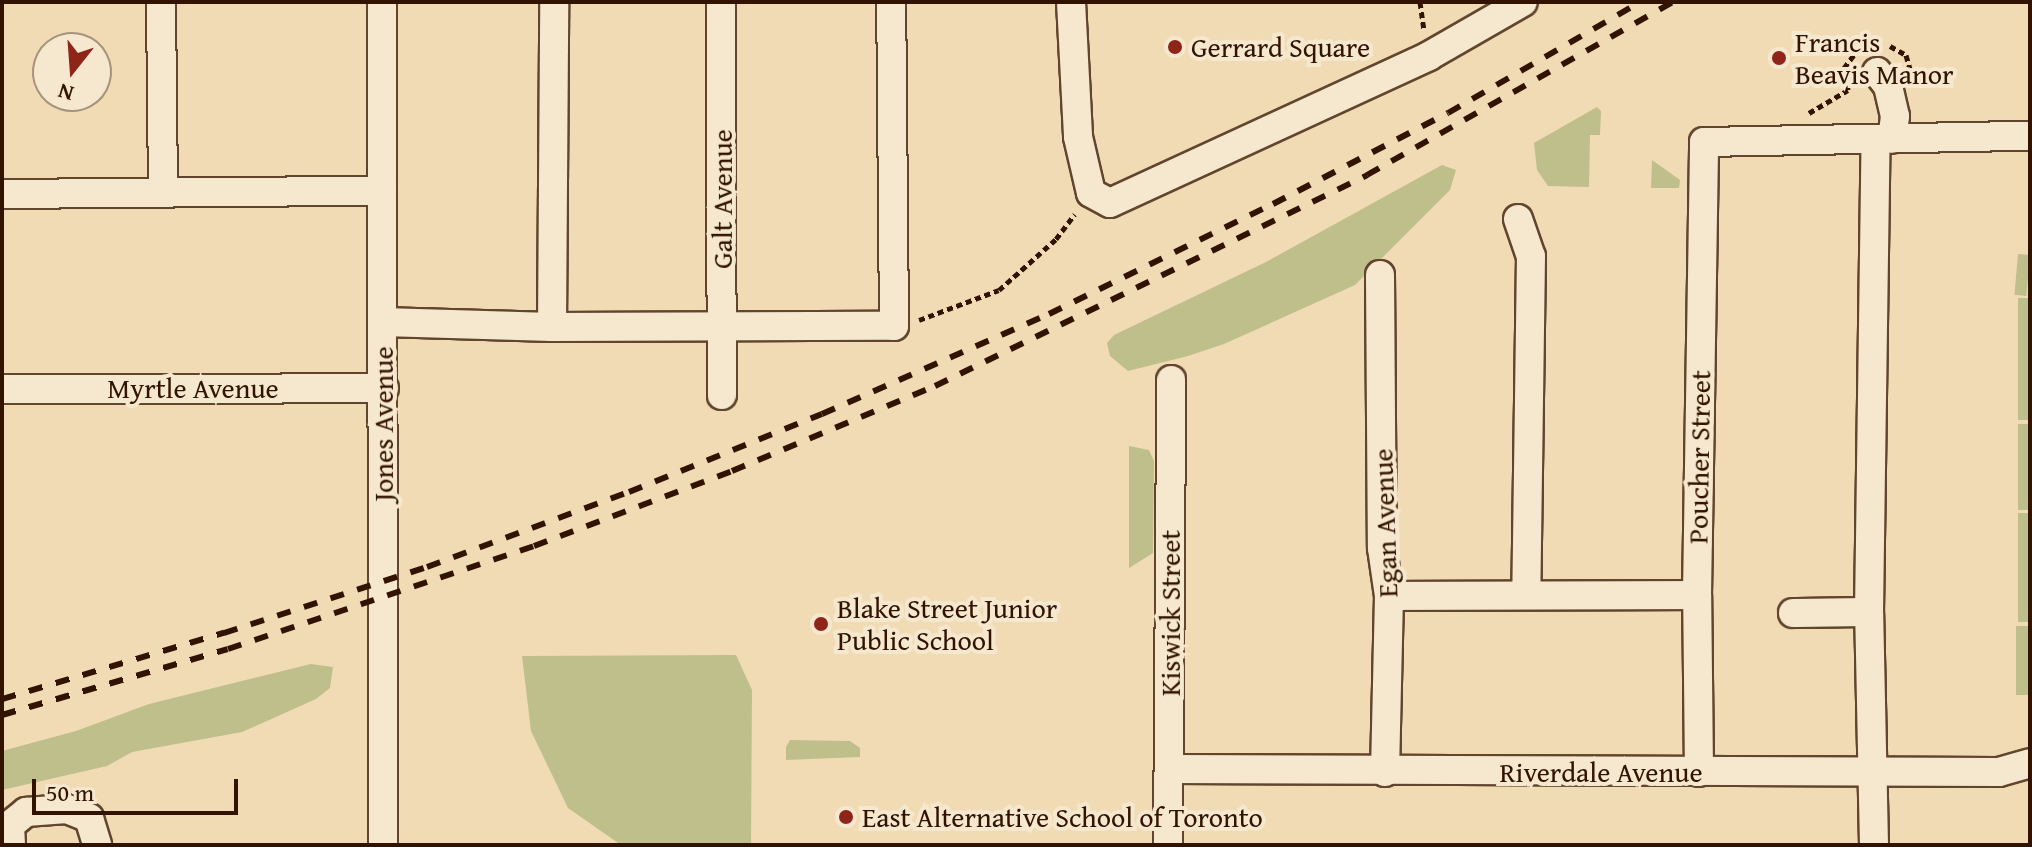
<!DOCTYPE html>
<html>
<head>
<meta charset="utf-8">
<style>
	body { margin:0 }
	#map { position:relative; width:2032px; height:847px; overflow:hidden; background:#f1dbb4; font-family:"Gentium Book Plus",serif }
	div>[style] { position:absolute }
	.green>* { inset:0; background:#bebf8a; transform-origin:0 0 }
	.path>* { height:5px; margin-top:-2.5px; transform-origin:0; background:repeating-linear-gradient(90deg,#311300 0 6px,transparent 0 10px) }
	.roads { filter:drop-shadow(2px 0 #61452d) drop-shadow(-2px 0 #61452d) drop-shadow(0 2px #61452d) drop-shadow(0 -2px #61452d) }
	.minor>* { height:28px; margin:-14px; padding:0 14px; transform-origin:14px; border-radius:14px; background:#f6e8ce }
	.rail>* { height:6px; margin-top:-3px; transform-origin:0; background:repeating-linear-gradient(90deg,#311300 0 14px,transparent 0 28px) }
	.dots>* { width:22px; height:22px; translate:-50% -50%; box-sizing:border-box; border:4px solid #f6e8ce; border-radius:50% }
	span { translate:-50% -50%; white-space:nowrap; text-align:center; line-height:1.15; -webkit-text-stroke:8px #f6e8ce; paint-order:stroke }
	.poi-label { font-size:28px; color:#311300 }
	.left { translate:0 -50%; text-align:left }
	.street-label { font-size:28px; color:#311300 }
	.frame { position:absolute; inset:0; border:4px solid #311300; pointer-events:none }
	.north { position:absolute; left:32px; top:32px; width:80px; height:80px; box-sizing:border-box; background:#f6e8ce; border:2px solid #a7937c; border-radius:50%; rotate:197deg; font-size:22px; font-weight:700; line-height:32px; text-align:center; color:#311300 }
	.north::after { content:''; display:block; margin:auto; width:28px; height:36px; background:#8f2418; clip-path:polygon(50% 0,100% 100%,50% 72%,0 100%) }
	.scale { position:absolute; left:32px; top:779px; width:206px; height:36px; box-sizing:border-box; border:4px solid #311300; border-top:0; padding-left:10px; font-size:24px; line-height:28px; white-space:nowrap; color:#311300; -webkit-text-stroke:6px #f6e8ce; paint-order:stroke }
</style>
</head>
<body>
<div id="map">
	<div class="green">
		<i style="clip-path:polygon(1597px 107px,1601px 111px,1600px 135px,1590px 135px,1589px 187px,1548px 186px,1537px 170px,1534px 143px)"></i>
		<i style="clip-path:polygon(1652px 160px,1680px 180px,1679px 188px,1651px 188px)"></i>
		<i style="clip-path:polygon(1442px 165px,1456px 170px,1450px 190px,1355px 285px,1224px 344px,1188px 356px,1128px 371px,1110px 356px,1107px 343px,1114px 335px,1266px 262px)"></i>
		<i style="left:2018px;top:254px;width:12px;height:41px;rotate:5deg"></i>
		<i style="left:2018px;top:298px;width:12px;height:122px"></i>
		<i style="left:2018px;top:424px;width:12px;height:86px"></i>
		<i style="clip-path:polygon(1129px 446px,1149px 450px,1154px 461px,1153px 553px,1129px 568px)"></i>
		<i style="left:2018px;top:513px;width:12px;height:109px"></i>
		<i style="left:2016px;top:626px;width:13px;height:69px"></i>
		<i style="clip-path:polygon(736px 655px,752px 690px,751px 845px,621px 845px,568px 808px,531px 731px,522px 656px)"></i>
		<i style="clip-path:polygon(311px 664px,333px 667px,330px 688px,316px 699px,242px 732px,132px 752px,107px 766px,2px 790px,2px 751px,76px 731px,149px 704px)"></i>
		<i style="clip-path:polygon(790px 740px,850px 741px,860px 748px,860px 757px,786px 760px,786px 747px)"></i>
	</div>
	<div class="path">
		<i style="left:1420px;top:2px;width:27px;rotate:82deg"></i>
		<i style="left:1890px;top:46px;width:18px;rotate:29deg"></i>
		<i style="left:1906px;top:55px;width:19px;rotate:74deg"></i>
		<i style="left:1809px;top:113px;width:45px;rotate:-30.5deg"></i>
		<i style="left:1848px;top:90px;width:22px;rotate:-100deg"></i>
		<i style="left:1844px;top:68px;width:26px;rotate:-53deg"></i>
		<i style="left:919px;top:320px;width:85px;rotate:-20.6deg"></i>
		<i style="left:999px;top:290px;width:76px;rotate:-41.8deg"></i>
		<i style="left:1056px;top:239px;width:31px;rotate:-53deg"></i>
	</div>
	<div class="roads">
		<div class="minor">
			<i style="left:161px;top:2px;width:191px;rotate:89.4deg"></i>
			<i style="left:382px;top:2px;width:843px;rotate:89.93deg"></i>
			<i style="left:721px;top:2px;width:393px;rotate:89.9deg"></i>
			<i style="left:1071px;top:2px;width:135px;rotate:87deg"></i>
			<i style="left:1078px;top:137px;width:57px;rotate:76.9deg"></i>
			<i style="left:1091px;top:193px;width:21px;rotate:28deg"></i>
			<i style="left:1110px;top:203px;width:351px;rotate:-24.7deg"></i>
			<i style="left:1429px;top:56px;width:108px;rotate:-29.9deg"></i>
			<i style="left:1877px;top:72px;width:18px;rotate:52deg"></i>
			<i style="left:1888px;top:86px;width:31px;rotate:77deg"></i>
			<i style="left:1895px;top:116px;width:23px;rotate:97deg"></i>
			<i style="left:2px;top:194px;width:380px;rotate:-0.5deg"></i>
			<i style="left:1518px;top:219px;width:39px;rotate:71deg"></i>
			<i style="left:1531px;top:256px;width:338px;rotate:90.8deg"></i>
			<i style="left:1380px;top:275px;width:273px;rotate:89.6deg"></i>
			<i style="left:1382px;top:548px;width:49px;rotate:81.7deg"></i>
			<i style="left:1389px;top:596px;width:176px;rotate:91.3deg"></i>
			<i style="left:383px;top:322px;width:169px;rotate:1.7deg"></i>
			<i style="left:552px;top:327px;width:342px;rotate:-0.2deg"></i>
			<i style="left:894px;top:326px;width:324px;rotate:-90.5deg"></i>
			<i style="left:552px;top:327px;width:325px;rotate:-89.6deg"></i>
			<i style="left:2px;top:389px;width:382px;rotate:-0.1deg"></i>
			<i style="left:1389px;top:596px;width:308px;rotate:-0.2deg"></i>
			<i style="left:1793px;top:613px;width:76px;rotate:-0.8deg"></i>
			<i style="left:1170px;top:769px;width:829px;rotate:0.21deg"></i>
			<i style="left:1999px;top:772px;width:32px;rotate:-16deg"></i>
			<i style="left:1699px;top:772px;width:177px;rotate:-90.6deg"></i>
			<i style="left:1697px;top:595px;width:453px;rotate:-89.1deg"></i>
			<i style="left:1704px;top:142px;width:326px;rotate:-1.1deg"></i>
			<i style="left:11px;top:845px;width:20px;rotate:-93deg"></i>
			<i style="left:10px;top:825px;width:21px;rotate:-39deg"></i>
			<i style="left:26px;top:812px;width:41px;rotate:-4.2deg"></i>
			<i style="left:67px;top:809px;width:24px;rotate:22deg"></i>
			<i style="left:89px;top:818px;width:28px;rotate:73deg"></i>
			<i style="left:1168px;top:845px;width:465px;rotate:-89.6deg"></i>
			<i style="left:1874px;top:845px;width:233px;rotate:-91.2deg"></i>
			<i style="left:1869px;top:612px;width:473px;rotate:-89.2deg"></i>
		</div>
	</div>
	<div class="rail">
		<i style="left:2px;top:699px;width:232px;rotate:-16.6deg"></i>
		<i style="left:224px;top:633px;width:213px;rotate:-18deg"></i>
		<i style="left:427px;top:567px;width:215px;rotate:-20.4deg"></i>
		<i style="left:629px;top:492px;width:208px;rotate:-22deg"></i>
		<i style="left:822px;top:414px;width:248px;rotate:-23.8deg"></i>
		<i style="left:1049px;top:314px;width:250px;rotate:-26.2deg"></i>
		<i style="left:1273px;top:204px;width:197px;rotate:-27.5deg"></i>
		<i style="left:1448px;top:113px;width:222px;rotate:-30deg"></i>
		<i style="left:2px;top:715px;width:235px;rotate:-16.3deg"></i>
		<i style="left:228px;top:649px;width:323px;rotate:-18.6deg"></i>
		<i style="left:534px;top:546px;width:212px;rotate:-20.7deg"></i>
		<i style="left:732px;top:471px;width:220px;rotate:-22.7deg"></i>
		<i style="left:935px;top:386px;width:481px;rotate:-26deg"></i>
		<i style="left:1367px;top:175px;width:352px;rotate:-29.5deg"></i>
	</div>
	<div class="dots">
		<i style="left:1175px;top:47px;background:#8f2418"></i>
		<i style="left:1779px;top:58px;background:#8f2418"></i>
		<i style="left:821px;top:624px;background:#8f2418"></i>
		<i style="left:846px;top:817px;background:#8f2418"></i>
	</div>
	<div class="poi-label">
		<span class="left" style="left:1795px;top:58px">Francis<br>Beavis Manor</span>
		<span class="left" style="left:1191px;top:47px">Gerrard Square</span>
		<span class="left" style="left:837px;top:624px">Blake Street Junior<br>Public School</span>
		<span class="left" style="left:862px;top:817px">East Alternative School of Toronto</span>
	</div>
	<div class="street-label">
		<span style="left:722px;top:199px;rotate:-90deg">Galt Avenue</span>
		<span style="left:193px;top:388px">Myrtle Avenue</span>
		<span style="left:383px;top:424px;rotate:-90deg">Jones Avenue</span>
		<span style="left:1699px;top:457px;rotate:-89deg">Poucher Street</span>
		<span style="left:1385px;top:523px;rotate:-92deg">Egan Avenue</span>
		<span style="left:1170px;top:613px;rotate:-90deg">Kiswick Street</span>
		<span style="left:1601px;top:772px">Riverdale Avenue</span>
	</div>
	<div class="frame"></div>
	<div class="north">N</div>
	<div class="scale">50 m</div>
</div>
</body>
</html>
